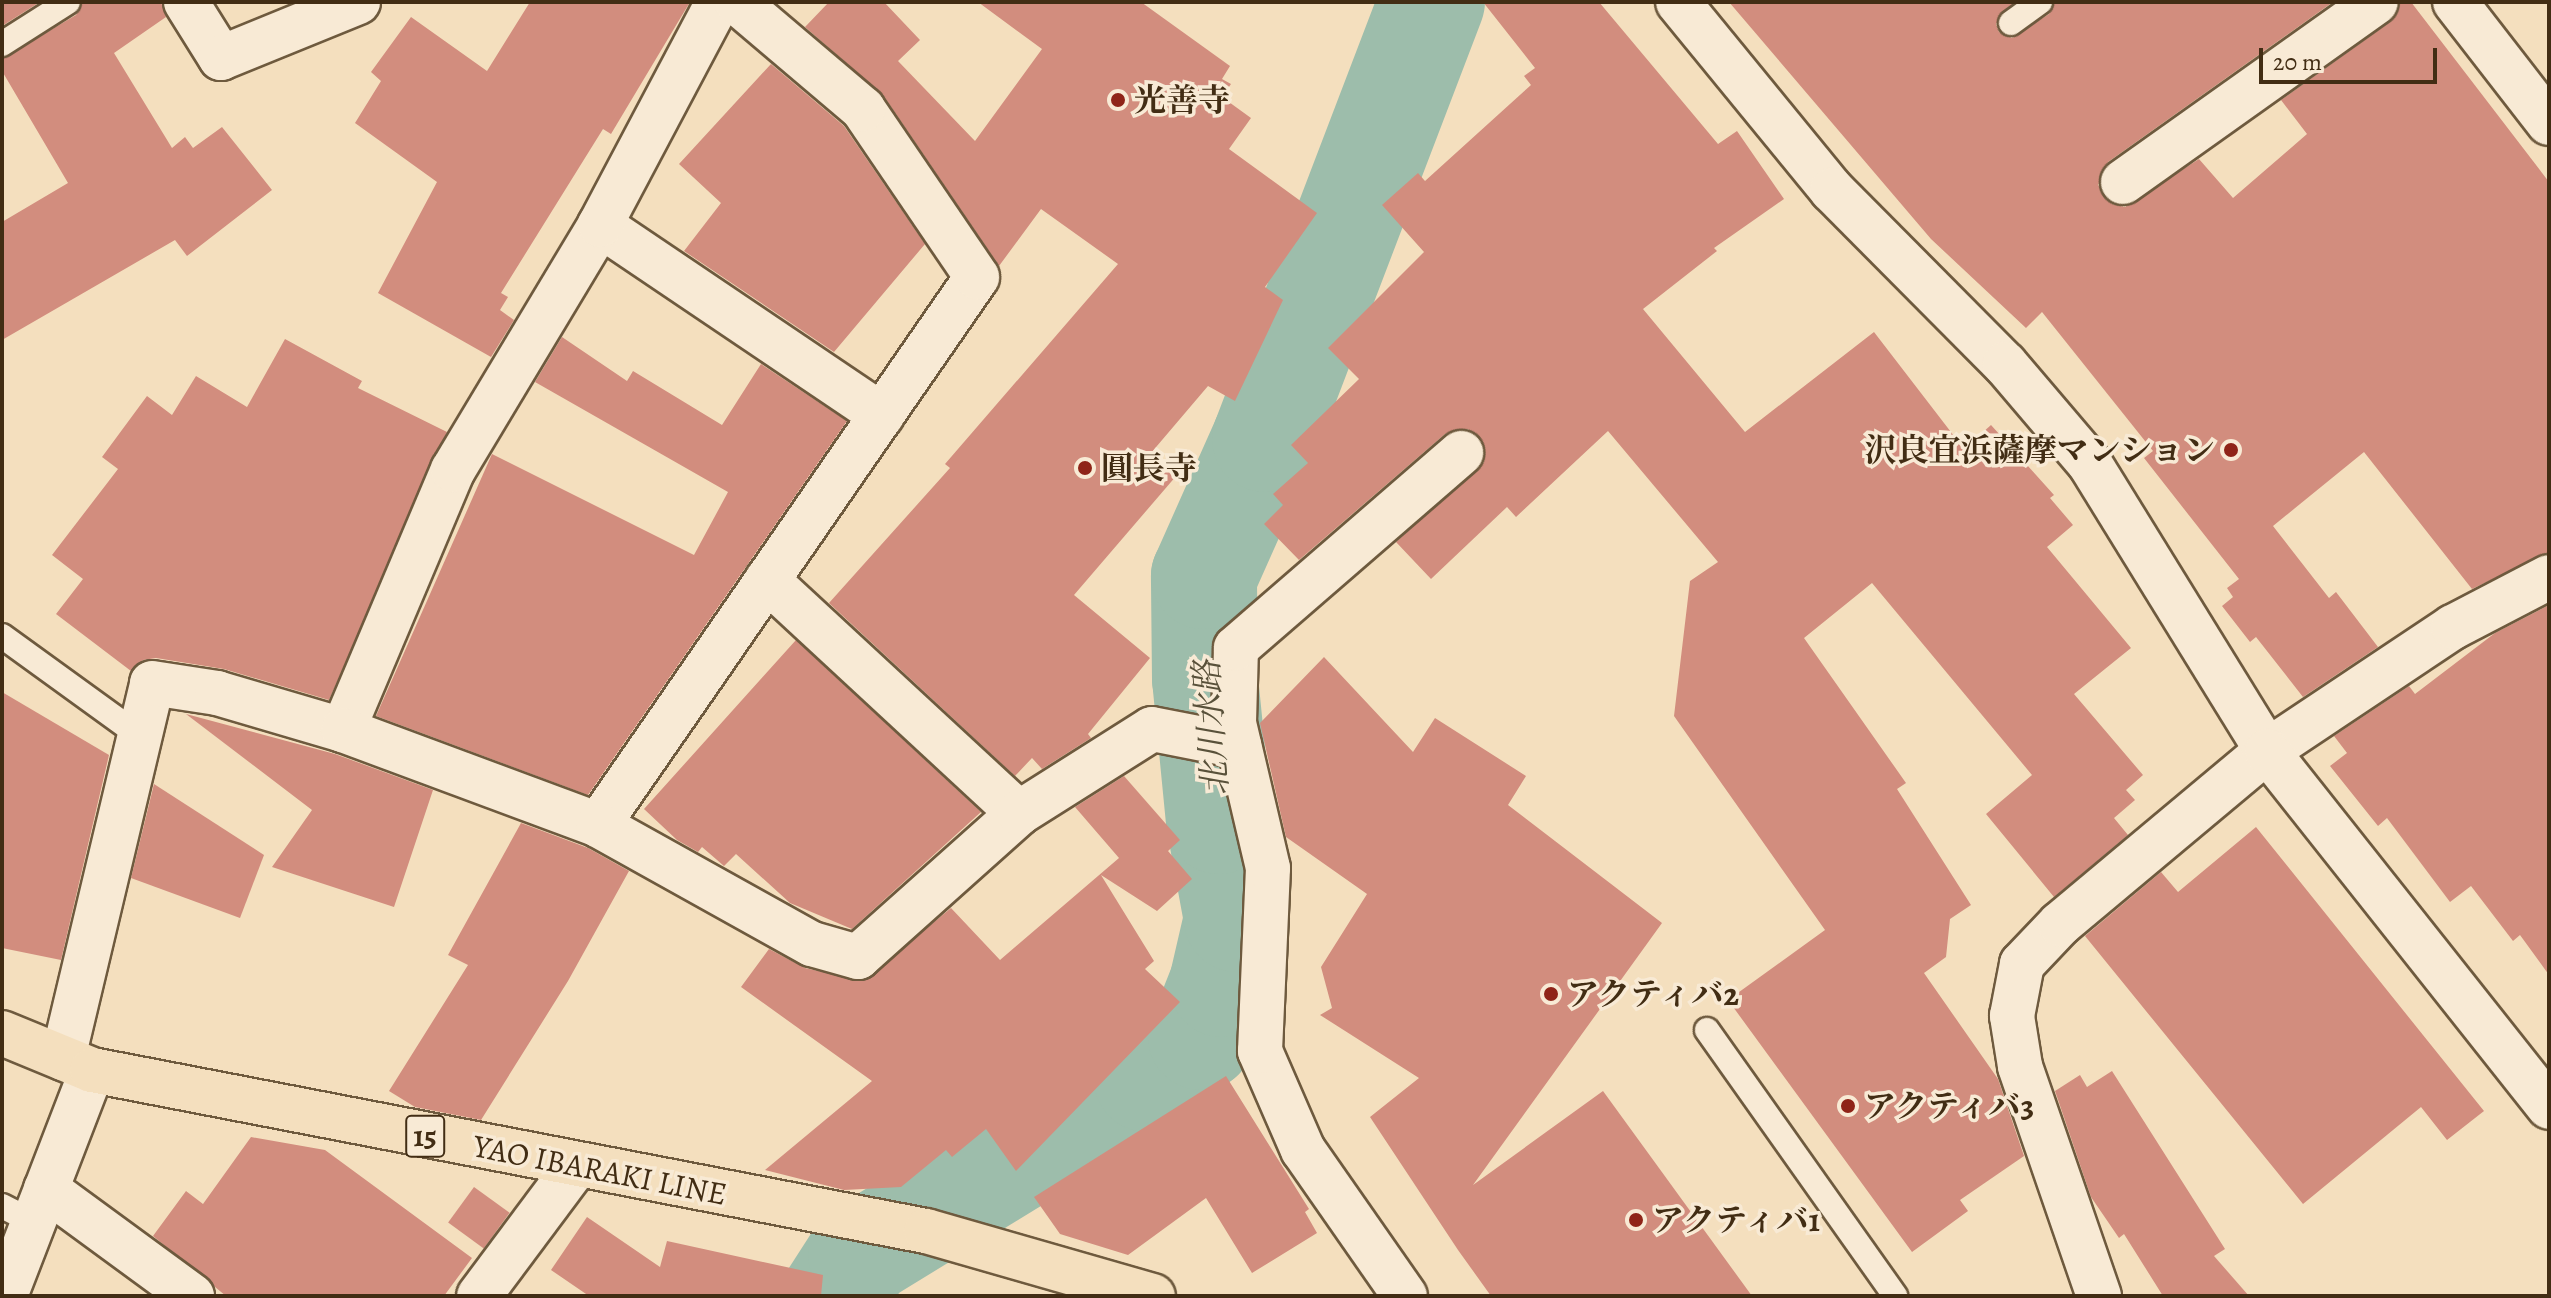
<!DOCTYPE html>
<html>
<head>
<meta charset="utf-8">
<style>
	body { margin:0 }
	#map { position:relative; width:2551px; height:1298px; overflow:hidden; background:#f4dfbe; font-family:Alegreya,"Noto Serif JP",serif }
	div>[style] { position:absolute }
	.river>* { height:106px; margin:-53px; padding:0 53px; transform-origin:53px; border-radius:53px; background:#9dbdab }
	.building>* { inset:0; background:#d28d7e; transform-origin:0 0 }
	.roads { filter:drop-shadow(2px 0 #6e5a3e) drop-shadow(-2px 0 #6e5a3e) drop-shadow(0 2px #6e5a3e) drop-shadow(0 -2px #6e5a3e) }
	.lane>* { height:24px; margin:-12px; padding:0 12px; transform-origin:12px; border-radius:12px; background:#f8ead5 }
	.street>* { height:44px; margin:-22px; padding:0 22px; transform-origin:22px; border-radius:22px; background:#f8ead5 }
	.secondary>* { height:44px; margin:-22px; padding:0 22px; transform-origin:22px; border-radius:22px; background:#f8ead5 }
	.primary>* { height:44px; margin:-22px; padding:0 22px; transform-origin:22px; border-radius:22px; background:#f4dfbe }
	.dots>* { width:22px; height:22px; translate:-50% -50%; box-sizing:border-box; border:4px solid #f8ead5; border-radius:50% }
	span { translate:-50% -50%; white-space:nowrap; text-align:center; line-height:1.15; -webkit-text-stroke:7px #f8ead5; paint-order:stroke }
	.shield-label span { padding:2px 6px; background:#f8ead5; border:2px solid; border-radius:6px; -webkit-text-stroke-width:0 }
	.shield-label { font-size:30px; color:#422d14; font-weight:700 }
	.poi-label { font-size:32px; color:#422d14; font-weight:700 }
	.left { translate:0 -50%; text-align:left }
	.right { translate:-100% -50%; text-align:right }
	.street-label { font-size:32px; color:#422d14 }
	.water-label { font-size:34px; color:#59513a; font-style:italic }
	.frame { position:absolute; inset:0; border:4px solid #422d14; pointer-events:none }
	.scale { position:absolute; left:2259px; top:48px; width:178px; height:36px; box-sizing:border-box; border:4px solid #422d14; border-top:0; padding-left:10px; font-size:24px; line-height:28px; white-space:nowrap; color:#422d14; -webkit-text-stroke:6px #f8ead5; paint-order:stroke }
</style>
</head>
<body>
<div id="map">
	<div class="river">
		<i style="left:834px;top:1296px;width:50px;rotate:-57.3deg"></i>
		<i style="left:861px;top:1254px;width:335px;rotate:-31.5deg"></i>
		<i style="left:1147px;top:1079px;width:68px;rotate:-37.9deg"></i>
		<i style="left:1201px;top:1037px;width:57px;rotate:-68.4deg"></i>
		<i style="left:1222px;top:984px;width:67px;rotate:-77deg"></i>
		<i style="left:1237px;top:919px;width:100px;rotate:-100.4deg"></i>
		<i style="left:1219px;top:821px;width:143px;rotate:-95.6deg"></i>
		<i style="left:1205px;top:679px;width:103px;rotate:-90.6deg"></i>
		<i style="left:1204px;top:576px;width:150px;rotate:-66deg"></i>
		<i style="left:1265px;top:439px;width:468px;rotate:-69.1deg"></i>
	</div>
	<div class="building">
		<i style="clip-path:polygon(2px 2px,40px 2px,2px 26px)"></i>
		<i style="clip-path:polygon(83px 2px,161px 2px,166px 17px,114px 53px,172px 148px,185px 137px,193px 148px,222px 127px,272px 190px,187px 256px,175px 240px,2px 340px,2px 222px,68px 183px,2px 71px,2px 59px,76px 15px)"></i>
		<i style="clip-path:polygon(530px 2px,690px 2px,611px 134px,603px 129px,501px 293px,508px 297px,500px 310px,514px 320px,491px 357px,378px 293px,437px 182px,355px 123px,381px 81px,371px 72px,411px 17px,487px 71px)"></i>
		<i style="clip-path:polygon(829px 2px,884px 2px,920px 40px,898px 61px,975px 141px,1042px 49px,978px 2px,1141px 2px,1230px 66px,1222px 79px,1231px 84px,1222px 97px,1251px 118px,1229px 149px,1317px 213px,1265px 287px,1283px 300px,1235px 401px,1208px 386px,1151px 453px,1177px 475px,1074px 595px,1150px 658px,1088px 734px,1091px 738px,1042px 769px,1032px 758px,1015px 776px,829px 603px,950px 468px,945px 464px,1118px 264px,1041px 209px,999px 266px,883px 95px,805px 27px)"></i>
		<i style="clip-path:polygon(1483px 2px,1599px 2px,1718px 144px,1737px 131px,1784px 199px,1714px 248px,1717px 251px,1643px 309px,1745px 432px,1874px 332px,1964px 449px,1991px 425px,2054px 495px,2050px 498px,2073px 525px,2047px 547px,2131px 648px,2074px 694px,2143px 775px,2126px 790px,2135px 800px,2114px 818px,2128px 835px,2054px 897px,1986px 814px,2032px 775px,1872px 583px,1804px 638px,1906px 783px,1897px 789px,1971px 905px,1950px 919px,1946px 957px,1924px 973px,1998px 1079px,2024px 1156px,1960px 1200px,1968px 1211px,1912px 1252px,1728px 1000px,1825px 930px,1674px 716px,1690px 581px,1718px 562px,1608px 431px,1516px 517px,1507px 507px,1431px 579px,1396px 542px,1484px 462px,1485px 448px,1468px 429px,1445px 434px,1299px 560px,1264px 524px,1283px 505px,1273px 494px,1308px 463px,1291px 445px,1359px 379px,1328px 348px,1424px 252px,1382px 205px,1418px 173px,1425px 181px,1531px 85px,1524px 76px,1535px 68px)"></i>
		<i style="clip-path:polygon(1729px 2px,2014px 2px,1996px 24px,1999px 32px,2012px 38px,2049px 14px,2055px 2px,2333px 2px,2108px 162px,2098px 185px,2112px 204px,2125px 207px,2199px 159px,2233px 198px,2307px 134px,2281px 100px,2390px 22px,2401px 2px,2411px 2px,2549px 182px,2549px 552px,2472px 589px,2364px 452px,2273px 526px,2329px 598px,2336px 592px,2378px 647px,2303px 697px,2256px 637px,2250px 642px,2222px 606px,2233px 597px,2227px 588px,2239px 579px,2144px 458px,2153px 451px,2042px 312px,2026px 328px,1931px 239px)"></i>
		<i style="clip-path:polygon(771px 64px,844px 126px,925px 244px,834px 352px,684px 251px,721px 203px,679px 164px)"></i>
		<i style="clip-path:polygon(562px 337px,627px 381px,633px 371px,722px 425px,761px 364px,847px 421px,588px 795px,376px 716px,492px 454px,694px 555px,728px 492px,535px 382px)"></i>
		<i style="clip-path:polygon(285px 339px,362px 381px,358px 388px,447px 432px,329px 700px,224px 669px,156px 658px,143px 660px,131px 671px,56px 614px,83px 579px,52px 555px,118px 469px,102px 457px,147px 396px,172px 415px,196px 376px,247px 407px)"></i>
		<i style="clip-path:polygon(2549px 605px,2549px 975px,2520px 935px,2513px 941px,2471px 886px,2450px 902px,2387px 818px,2378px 826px,2330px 766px,2347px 753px,2334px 736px,2409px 686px,2415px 694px,2495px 633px)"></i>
		<i style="clip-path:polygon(796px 640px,981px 812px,852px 929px,790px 903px,736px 854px,724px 866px,702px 847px,698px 852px,677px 840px,644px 809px)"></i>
		<i style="clip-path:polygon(1324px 657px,1413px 752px,1435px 718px,1526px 776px,1508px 805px,1662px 923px,1473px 1185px,1603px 1091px,1752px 1296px,1491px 1296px,1458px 1250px,1370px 1117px,1419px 1078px,1320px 1015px,1332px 1008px,1321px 967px,1367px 894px,1286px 837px,1260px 723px)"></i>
		<i style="clip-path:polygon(2px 692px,109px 755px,61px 960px,2px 948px)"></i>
		<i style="clip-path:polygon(186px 714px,335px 754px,433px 790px,394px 907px,272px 867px,312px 810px)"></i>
		<i style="clip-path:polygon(1124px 776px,1180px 840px,1168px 851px,1192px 879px,1157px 911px,1101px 875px,1154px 961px,1145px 969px,1180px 1002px,1016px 1171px,986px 1129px,952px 1157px,946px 1150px,901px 1187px,844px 1190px,765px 1170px,872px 1081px,741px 987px,769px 949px,805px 968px,863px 981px,951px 908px,1000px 960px,1119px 858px,1075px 807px)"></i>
		<i style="clip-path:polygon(154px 784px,264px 855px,240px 918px,131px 878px)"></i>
		<i style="clip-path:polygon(521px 823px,588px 848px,629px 871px,568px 981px,481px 1120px,415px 1107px,389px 1091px,468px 965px,448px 955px)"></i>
		<i style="clip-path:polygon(2256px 827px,2484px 1111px,2447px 1140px,2421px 1107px,2303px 1204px,2085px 936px,2161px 872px,2178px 892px)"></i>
		<i style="clip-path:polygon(2112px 1071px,2225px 1249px,2214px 1256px,2249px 1296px,2163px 1296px,2124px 1234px,2119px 1238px,2091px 1197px,2055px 1091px,2080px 1075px,2087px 1087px)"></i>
		<i style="clip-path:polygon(1226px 1076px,1309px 1209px,1305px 1212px,1317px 1233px,1252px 1273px,1206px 1198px,1128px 1255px,1060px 1234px,1034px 1197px)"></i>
		<i style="clip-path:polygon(251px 1137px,325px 1150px,472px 1258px,444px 1296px,226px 1296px,153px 1236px,186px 1191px,203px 1204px)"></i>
		<i style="left:474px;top:1187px;width:44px;height:44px;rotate:36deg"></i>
		<i style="clip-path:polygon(587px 1217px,660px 1267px,667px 1241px,823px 1275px,821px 1296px,589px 1296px,551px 1270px)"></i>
	</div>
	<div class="roads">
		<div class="lane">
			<i style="left:2011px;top:23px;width:36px;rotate:-36deg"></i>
			<i style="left:2px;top:44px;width:78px;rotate:-32.5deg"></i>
			<i style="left:2px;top:636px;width:170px;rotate:35.9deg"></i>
			<i style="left:1707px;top:1030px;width:326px;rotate:54.7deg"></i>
			<i style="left:2px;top:1206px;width:36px;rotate:27deg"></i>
		</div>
		<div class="street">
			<i style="left:186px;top:2px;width:66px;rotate:58deg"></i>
			<i style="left:221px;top:58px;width:148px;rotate:-22.2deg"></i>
			<i style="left:2455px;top:2px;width:153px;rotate:52.2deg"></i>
			<i style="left:2123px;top:182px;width:310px;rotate:-35.4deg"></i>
			<i style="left:600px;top:225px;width:340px;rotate:34deg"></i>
			<i style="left:767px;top:580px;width:343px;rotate:42.8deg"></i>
			<i style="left:343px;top:730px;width:282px;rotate:-67.1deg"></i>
			<i style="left:453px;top:470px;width:286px;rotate:-59deg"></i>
			<i style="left:600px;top:225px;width:252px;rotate:-62.1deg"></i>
			<i style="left:598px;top:825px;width:666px;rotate:-55.33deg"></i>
			<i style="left:977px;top:277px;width:203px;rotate:-124.2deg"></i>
			<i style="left:863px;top:109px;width:165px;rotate:-139.7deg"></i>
			<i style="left:63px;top:1058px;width:385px;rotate:-76.6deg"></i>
			<i style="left:152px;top:683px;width:66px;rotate:8.7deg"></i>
			<i style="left:217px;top:693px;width:131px;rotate:16.4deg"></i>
			<i style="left:343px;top:730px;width:272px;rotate:20.4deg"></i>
			<i style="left:598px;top:825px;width:245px;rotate:29.1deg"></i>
			<i style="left:812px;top:944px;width:48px;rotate:15.8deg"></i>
			<i style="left:858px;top:957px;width:216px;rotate:-41.8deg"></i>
			<i style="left:1019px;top:813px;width:157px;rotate:-32.3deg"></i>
			<i style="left:1152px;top:729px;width:89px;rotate:11.1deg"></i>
			<i style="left:46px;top:1189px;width:181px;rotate:36.2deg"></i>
			<i style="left:5px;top:1296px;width:242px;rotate:-68.9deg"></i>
			<i style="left:479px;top:1296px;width:161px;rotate:-53.3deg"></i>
			<i style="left:1405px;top:1296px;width:178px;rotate:-124.9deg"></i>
			<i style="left:1303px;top:1150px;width:108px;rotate:-113.5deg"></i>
			<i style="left:1260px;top:1051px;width:183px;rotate:-87.5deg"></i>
			<i style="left:1268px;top:868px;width:149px;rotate:-103.2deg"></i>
			<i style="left:1234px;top:723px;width:75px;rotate:-88.5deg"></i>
			<i style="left:1236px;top:648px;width:298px;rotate:-40.9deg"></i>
			<i style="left:2099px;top:1296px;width:243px;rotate:-109deg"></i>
			<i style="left:2020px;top:1066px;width:51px;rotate:-99.1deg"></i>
			<i style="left:2012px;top:1016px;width:53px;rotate:-79.1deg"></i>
			<i style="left:2022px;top:964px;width:55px;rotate:-46.5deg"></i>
			<i style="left:2060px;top:924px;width:270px;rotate:-39.9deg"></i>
			<i style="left:2267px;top:751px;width:224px;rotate:-33.7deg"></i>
			<i style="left:2453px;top:627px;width:108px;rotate:-27.5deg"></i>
		</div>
		<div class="secondary">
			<i style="left:1678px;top:2px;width:243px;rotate:50.7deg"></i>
			<i style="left:1832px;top:190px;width:245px;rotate:45.2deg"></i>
			<i style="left:2005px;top:364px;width:131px;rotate:49.6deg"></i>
			<i style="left:2090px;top:464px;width:337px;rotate:58.3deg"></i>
			<i style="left:2267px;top:751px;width:454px;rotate:51.6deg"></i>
		</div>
		<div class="primary">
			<i style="left:2px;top:1033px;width:97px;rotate:22.3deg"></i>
			<i style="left:92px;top:1070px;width:849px;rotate:10.93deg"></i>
			<i style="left:926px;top:1231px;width:236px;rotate:16deg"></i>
		</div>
	</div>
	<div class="dots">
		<i style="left:1118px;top:100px;background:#8f2418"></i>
		<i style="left:2231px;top:450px;background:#8f2418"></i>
		<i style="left:1085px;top:468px;background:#8f2418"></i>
		<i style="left:1551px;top:994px;background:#8f2418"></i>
		<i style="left:1848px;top:1106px;background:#8f2418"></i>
		<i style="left:1636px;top:1220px;background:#8f2418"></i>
	</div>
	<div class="shield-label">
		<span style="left:425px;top:1136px">15</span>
	</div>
	<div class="poi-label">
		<span class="left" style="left:1134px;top:100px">光善寺</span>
		<span class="right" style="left:2215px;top:450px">沢良宜浜薩摩マンション</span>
		<span class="left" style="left:1101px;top:468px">圓長寺</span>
		<span class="left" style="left:1567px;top:994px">アクティバ2</span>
		<span class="left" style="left:1864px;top:1106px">アクティバ3</span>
		<span class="left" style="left:1652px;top:1220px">アクティバ1</span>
	</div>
	<div class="street-label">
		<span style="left:600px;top:1170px;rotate:11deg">YAO IBARAKI LINE</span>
	</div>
	<div class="water-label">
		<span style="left:1211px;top:728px;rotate:-94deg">北川水路</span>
	</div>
	<div class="frame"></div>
	<div class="scale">20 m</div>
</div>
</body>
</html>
